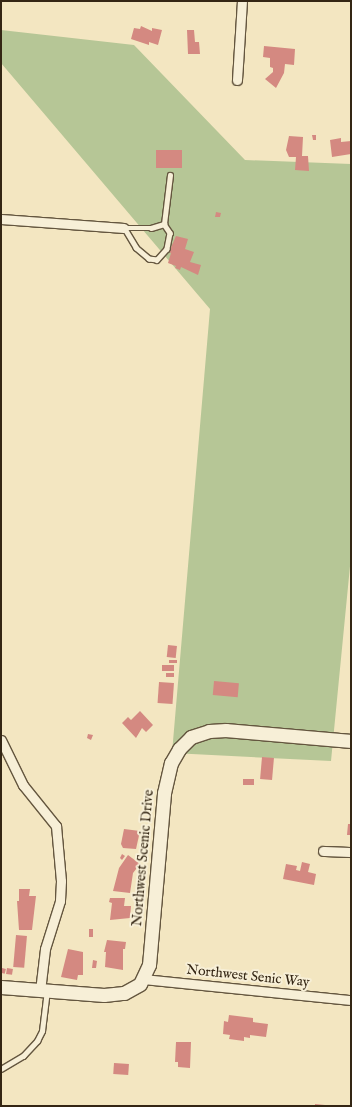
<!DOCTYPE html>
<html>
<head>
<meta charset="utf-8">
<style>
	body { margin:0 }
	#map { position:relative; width:352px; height:1107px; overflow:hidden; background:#f3e6c1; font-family:"IM FELL English",serif }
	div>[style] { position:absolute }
	.green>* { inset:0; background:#b6c696 }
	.building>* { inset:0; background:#d48981; transform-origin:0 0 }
	.roads { filter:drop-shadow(1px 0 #64563f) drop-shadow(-1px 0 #64563f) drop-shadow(0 1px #64563f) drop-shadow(0 -1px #64563f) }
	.lane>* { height:4.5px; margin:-2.25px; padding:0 2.25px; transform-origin:2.25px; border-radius:2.25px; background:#f7efd7 }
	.street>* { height:9px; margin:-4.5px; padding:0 4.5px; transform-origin:4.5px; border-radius:4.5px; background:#f7efd7 }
	.secondary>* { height:13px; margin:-6.5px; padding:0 6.5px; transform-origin:6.5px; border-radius:6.5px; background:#f7efd7 }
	span { translate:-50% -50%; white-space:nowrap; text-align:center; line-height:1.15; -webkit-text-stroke:4px #f7efd7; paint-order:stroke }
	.street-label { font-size:14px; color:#342614 }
	.frame { position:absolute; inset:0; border:2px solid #342614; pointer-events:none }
</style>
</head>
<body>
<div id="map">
	<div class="green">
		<i style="clip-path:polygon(1px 30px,134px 45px,245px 160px,351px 164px,351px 556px,331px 761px,172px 753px,210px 309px,1px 63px)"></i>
	</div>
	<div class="building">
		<i style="clip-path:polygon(141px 26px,152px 31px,152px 28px,162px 30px,158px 45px,149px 42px,149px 45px,131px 39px,134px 28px,140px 29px)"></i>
		<i style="clip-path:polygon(187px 30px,194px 30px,195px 42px,199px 42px,200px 54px,188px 54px)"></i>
		<i style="clip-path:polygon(264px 46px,295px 49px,294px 65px,285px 64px,284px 73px,276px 88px,265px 79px,273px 72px,273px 68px,270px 67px,270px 58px,263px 57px)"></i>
		<i style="clip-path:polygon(312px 135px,316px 135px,316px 140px,313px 140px)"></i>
		<i style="clip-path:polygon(289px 136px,303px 137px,302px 156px,308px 156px,309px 171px,295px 170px,296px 157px,289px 157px,286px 150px)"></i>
		<i style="clip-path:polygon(341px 138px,341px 142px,351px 141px,351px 154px,332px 157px,330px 140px)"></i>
		<i style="left:182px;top:150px;width:18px;height:26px;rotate:90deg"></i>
		<i style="clip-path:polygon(216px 212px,221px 213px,220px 217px,215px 217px)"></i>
		<i style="clip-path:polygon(176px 236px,188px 239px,185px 249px,194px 252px,190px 262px,201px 265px,198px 275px,181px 267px,180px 270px,175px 268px,176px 266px,168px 263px,171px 253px,169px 252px)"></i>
		<i style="left:168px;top:645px;width:9px;height:12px;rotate:6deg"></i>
		<i style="left:169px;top:660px;width:8px;height:3px"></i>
		<i style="left:174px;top:665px;width:6px;height:12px;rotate:90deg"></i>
		<i style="left:166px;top:673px;width:8px;height:4px"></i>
		<i style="left:214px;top:681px;width:25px;height:14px;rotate:5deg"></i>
		<i style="left:159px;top:682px;width:15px;height:21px;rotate:4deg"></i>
		<i style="clip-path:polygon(140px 711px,153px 725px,146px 732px,142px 728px,136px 738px,122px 723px,128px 717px,131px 720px)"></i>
		<i style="clip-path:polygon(88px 734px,93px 735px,91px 740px,87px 738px)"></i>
		<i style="left:262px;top:757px;width:12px;height:22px;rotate:5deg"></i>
		<i style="left:243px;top:779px;width:11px;height:6px"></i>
		<i style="clip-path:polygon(348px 824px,351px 824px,351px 835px,347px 835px)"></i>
		<i style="clip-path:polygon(124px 829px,140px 831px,136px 849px,123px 848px,121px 844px)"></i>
		<i style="clip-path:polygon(122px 854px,125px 856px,122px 860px,120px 858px)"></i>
		<i style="clip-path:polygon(128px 855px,140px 864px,133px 873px,130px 893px,113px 891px,119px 868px)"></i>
		<i style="clip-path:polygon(302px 862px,310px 864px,308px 872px,316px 874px,314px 885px,283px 879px,286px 864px,297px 866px,296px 870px,300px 871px)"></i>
		<i style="clip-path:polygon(19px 889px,30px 889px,29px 896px,36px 896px,32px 930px,19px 930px,17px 901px,19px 901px)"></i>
		<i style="clip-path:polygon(110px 898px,125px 898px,124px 906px,131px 906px,130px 918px,110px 920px,112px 903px,109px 902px)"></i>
		<i style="left:89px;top:929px;width:4px;height:8px"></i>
		<i style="left:16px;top:935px;width:11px;height:32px;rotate:5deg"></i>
		<i style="clip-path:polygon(107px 940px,126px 942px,125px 949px,123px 949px,123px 970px,105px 967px,106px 952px,104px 952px)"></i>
		<i style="clip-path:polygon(68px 949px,83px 952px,83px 975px,78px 975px,77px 980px,61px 977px)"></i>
		<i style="clip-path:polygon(93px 960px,97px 961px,96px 968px,92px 968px)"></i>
		<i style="left:2px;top:968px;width:4px;height:5px;rotate:14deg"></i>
		<i style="left:7px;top:968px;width:6px;height:6px;rotate:9deg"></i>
		<i style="clip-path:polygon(229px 1015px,253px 1018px,253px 1022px,268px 1024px,266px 1037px,250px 1035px,250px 1038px,244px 1037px,244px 1041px,229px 1039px,230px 1035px,223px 1034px,224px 1021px,228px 1022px)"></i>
		<i style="clip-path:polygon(176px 1042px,191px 1042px,190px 1068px,178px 1067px,178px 1062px,175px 1062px)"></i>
		<i style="left:114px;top:1063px;width:15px;height:11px;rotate:4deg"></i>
		<i style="clip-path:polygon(315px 1104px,325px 1105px,325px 1106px,315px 1106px)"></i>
	</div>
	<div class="roads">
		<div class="lane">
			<i style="left:164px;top:224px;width:11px;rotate:56deg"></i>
			<i style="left:170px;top:233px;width:16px;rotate:101deg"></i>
			<i style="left:167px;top:249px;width:15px;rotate:132deg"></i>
			<i style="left:157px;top:260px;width:8px;rotate:-173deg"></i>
			<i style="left:149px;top:259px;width:17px;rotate:-140deg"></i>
			<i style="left:136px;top:248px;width:23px;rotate:-121deg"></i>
			<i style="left:124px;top:228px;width:27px"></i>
			<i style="left:151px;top:228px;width:14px;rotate:-17deg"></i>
			<i style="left:164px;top:224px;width:49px;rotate:-83deg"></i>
			<i style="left:1px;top:1069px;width:26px;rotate:-31deg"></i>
			<i style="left:23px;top:1056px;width:21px;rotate:-47deg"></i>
			<i style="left:37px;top:1041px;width:11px;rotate:-63deg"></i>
			<i style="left:42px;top:1031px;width:38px;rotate:-83deg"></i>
		</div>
		<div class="street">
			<i style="left:237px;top:80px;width:79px;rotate:-86.4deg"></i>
			<i style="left:1px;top:219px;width:123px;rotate:4.2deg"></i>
			<i style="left:1px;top:740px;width:50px;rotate:63.9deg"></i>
			<i style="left:23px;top:785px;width:53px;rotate:51.2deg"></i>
			<i style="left:56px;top:826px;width:55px;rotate:84.8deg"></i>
			<i style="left:61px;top:881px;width:20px;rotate:93deg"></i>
			<i style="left:60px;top:901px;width:50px;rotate:107.4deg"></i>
			<i style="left:45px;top:949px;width:42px;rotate:96.8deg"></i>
			<i style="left:323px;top:851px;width:28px;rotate:2deg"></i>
			<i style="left:143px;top:979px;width:209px;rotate:5.8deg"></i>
		</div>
		<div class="secondary">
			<i style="left:1px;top:987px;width:103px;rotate:4.4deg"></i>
			<i style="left:104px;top:995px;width:20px;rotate:-6deg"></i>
			<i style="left:124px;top:993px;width:18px;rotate:-29deg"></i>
			<i style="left:140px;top:984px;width:21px;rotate:-65deg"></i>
			<i style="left:149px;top:965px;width:173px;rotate:-85deg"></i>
			<i style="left:164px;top:793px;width:31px;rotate:-77deg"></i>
			<i style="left:171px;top:763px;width:16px;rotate:-60deg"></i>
			<i style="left:179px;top:749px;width:17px;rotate:-45deg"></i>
			<i style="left:191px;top:737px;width:19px;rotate:-18deg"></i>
			<i style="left:209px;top:731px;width:17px;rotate:-3deg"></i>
			<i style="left:226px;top:730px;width:125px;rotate:5deg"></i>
		</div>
	</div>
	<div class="street-label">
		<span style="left:143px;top:858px;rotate:-85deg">Northwest Scenic Drive</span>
		<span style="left:248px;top:976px;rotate:6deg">Northwest Senic Way</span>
	</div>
	<div class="frame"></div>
</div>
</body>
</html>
